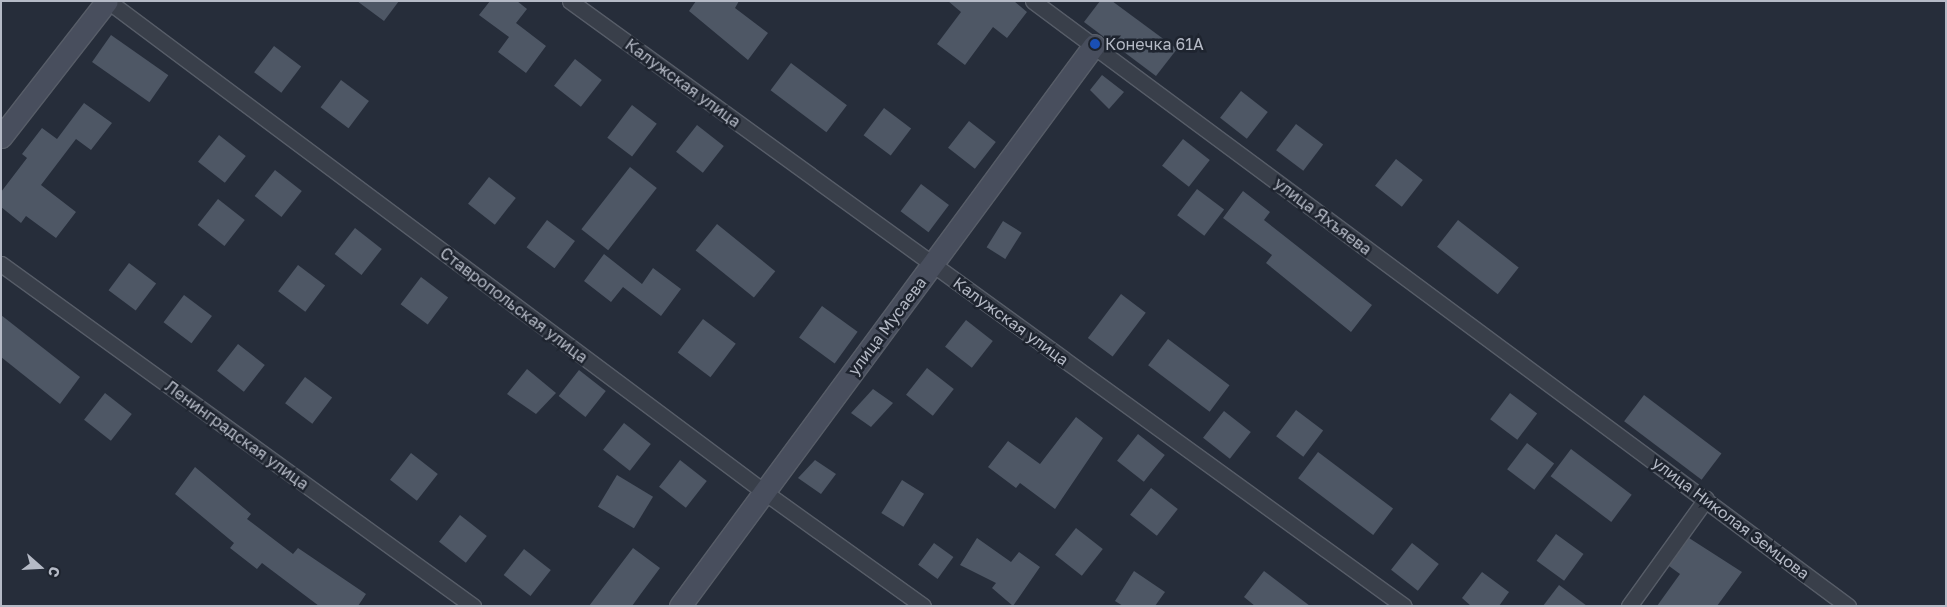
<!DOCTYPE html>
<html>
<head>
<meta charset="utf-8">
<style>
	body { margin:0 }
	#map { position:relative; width:1947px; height:607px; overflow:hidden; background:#262d3a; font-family:"Golos Text",sans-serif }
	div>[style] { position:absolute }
	.building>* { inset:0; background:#4e5765; transform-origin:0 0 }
	.roads { filter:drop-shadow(1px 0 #575d68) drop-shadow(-1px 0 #575d68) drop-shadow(0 1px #575d68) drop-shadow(0 -1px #575d68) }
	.street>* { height:15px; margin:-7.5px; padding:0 7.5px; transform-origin:7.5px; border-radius:7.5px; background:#393f4a }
	.secondary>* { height:21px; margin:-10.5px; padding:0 10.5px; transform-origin:10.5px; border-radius:10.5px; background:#484e5d }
	.dots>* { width:14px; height:14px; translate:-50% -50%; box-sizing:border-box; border:2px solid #1e242f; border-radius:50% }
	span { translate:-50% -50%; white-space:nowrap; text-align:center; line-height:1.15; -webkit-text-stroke:5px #1e242f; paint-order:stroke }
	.poi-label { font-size:16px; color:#b5bac6 }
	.left { translate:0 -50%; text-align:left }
	.street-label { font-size:16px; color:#b5bac6 }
	.frame { position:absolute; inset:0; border:2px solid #b5bac6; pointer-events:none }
	.north { position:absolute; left:15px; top:542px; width:50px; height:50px; -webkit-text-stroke:4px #1e242f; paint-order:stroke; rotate:109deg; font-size:14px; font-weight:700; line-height:20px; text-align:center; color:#b5bac6 }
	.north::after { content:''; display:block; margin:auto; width:18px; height:22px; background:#b5bac6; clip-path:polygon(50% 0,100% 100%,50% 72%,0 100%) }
</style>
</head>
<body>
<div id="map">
	<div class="building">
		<i style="clip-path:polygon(357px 1px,399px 1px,384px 21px)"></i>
		<i style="clip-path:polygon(490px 1px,517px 1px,527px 9px,516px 23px,546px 46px,526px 73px,498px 52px,509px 37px,479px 15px)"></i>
		<i style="clip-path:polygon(696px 1px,739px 1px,735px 8px,768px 33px,748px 60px,689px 11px)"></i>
		<i style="clip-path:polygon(948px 1px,1014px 1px,1027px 12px,1007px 38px,993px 27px,965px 65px,937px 44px,961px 12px)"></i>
		<i style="clip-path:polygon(1100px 1px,1112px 1px,1177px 49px,1156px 76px,1084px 22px)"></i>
		<i style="left:111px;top:35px;width:70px;height:33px;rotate:35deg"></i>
		<i style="left:274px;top:46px;width:34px;height:33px;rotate:37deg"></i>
		<i style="left:575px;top:59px;width:34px;height:34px;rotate:38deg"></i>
		<i style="left:791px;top:63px;width:70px;height:34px;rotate:37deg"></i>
		<i style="clip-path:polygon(1102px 75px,1124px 92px,1109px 109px,1090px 90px)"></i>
		<i style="left:341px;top:80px;width:35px;height:34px;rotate:37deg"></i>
		<i style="left:1241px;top:91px;width:34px;height:34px;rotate:38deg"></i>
		<i style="clip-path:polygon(84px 103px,112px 123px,91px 150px,76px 139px,41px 185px,76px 212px,56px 238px,26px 216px,21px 223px,1px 207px,1px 192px,27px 158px,22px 154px,42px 128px,57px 139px)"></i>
		<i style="left:632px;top:105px;width:31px;height:41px;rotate:37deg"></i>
		<i style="left:884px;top:108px;width:34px;height:34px;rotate:37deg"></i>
		<i style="left:969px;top:121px;width:34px;height:34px;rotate:38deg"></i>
		<i style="left:1296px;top:124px;width:34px;height:33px;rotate:37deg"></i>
		<i style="left:697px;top:125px;width:34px;height:34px;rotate:38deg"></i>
		<i style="left:219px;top:135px;width:34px;height:34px;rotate:38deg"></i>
		<i style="left:1183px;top:139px;width:34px;height:34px;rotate:38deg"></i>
		<i style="left:1396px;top:159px;width:34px;height:34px;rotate:38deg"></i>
		<i style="left:630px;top:167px;width:34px;height:79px;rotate:38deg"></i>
		<i style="left:275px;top:170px;width:34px;height:33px;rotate:38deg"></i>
		<i style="left:489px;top:177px;width:34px;height:34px;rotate:38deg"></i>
		<i style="left:921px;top:184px;width:35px;height:34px;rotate:37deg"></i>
		<i style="left:1197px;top:189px;width:34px;height:33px;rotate:37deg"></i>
		<i style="clip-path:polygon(1243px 191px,1270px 212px,1264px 220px,1372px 305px,1351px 332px,1266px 263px,1272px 255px,1223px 218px)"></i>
		<i style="left:218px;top:199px;width:34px;height:33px;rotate:38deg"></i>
		<i style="left:547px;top:220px;width:35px;height:34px;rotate:37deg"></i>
		<i style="left:1458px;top:220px;width:77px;height:34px;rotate:38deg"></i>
		<i style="left:1003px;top:221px;width:22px;height:31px;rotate:32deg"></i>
		<i style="left:717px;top:224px;width:75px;height:34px;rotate:39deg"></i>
		<i style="left:355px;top:228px;width:34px;height:33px;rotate:38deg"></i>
		<i style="clip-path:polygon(604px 254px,642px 284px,653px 268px,681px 289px,661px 316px,623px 287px,611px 302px,584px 281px)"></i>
		<i style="left:129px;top:263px;width:34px;height:34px;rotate:37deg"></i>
		<i style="left:298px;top:265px;width:34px;height:33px;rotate:37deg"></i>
		<i style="left:421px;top:277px;width:34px;height:34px;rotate:37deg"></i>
		<i style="left:1121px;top:294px;width:31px;height:55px;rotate:37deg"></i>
		<i style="left:184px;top:295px;width:35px;height:34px;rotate:37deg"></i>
		<i style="left:822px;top:306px;width:44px;height:39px;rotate:36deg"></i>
		<i style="clip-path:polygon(1px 315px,80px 377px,60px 404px,1px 357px)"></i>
		<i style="left:703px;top:319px;width:41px;height:42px;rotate:37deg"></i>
		<i style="left:966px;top:320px;width:34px;height:34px;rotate:38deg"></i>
		<i style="left:1168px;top:339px;width:77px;height:33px;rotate:37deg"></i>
		<i style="left:238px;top:344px;width:34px;height:34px;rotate:38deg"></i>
		<i style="left:927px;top:368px;width:34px;height:34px;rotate:38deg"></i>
		<i style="clip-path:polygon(527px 369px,556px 393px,536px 414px,507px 394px)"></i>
		<i style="left:579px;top:370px;width:34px;height:33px;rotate:38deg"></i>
		<i style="left:305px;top:377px;width:34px;height:33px;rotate:37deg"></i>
		<i style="clip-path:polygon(873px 389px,893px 403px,871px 427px,851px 413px)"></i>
		<i style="left:105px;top:393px;width:34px;height:34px;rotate:38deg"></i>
		<i style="left:1510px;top:393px;width:34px;height:33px;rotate:37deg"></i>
		<i style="left:1644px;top:395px;width:97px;height:33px;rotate:37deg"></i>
		<i style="left:1296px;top:410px;width:34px;height:33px;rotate:37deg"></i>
		<i style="left:1224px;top:411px;width:34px;height:34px;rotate:38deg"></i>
		<i style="clip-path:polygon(1076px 417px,1103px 438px,1055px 509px,1020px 483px,1016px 488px,988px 467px,1008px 441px,1040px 464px)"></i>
		<i style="left:624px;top:423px;width:34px;height:34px;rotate:38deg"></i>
		<i style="left:1138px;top:434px;width:34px;height:34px;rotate:38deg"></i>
		<i style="left:1527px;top:443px;width:34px;height:33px;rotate:37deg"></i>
		<i style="left:1571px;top:449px;width:76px;height:34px;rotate:37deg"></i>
		<i style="left:1318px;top:452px;width:94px;height:33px;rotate:37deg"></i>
		<i style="left:411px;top:453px;width:34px;height:34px;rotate:38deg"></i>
		<i style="left:680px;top:460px;width:34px;height:34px;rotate:38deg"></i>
		<i style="clip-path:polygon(815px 460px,836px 474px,821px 494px,798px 478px)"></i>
		<i style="clip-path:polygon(195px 467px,251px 514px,247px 519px,293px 554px,298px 548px,366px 594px,358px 606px,319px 606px,262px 563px,257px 569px,230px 548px,234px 543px,175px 494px)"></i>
		<i style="left:617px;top:475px;width:42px;height:37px;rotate:31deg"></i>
		<i style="left:902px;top:480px;width:26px;height:39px;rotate:32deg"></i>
		<i style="left:1151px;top:488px;width:34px;height:34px;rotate:38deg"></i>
		<i style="left:460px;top:515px;width:34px;height:34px;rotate:38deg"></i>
		<i style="left:1076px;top:528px;width:34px;height:34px;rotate:38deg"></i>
		<i style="left:1556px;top:534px;width:34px;height:33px;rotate:36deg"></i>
		<i style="clip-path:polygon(977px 538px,1011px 562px,1019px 552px,1040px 567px,1013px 606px,992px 588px,996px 583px,960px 565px)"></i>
		<i style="clip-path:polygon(1689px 538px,1742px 572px,1717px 606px,1657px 606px,1680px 574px,1669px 566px)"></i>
		<i style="left:934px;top:543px;width:24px;height:27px;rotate:36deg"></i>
		<i style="left:1412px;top:543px;width:34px;height:34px;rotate:38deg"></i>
		<i style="clip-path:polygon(633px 548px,660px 568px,640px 595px,632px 606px,589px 606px)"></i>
		<i style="left:524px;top:549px;width:34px;height:33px;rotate:38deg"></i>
		<i style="clip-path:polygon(1134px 571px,1165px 592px,1155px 606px,1123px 606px,1115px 601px)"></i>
		<i style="clip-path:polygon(1264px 571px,1310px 606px,1255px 606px,1244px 597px)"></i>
		<i style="clip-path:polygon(1482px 572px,1509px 592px,1499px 606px,1471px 606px,1462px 598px)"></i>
		<i style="clip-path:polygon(1559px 585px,1587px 606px,1543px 606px)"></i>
	</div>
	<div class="roads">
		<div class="street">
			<i style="left:108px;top:1px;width:818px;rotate:36.8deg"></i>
			<i style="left:763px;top:491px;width:197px;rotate:35.7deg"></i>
			<i style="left:570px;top:1px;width:1030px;rotate:35.96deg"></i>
			<i style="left:1033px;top:1px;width:1015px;rotate:36.59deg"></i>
			<i style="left:1px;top:264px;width:583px;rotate:35.93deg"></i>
			<i style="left:1629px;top:606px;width:132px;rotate:-54.3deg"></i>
		</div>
		<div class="secondary">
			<i style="left:1px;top:137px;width:172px;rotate:-52.1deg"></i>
			<i style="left:680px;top:606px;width:697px;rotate:-53.57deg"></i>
		</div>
	</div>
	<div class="dots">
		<i style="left:1095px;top:44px;background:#1a4fb4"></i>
	</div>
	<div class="poi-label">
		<span class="left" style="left:1105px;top:44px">Конечка 61А</span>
	</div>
	<div class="street-label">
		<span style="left:683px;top:83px;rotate:36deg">Калужская улица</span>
		<span style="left:1323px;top:216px;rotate:37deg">улица Яхъяева</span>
		<span style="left:514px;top:305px;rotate:37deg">Ставропольская улица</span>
		<span style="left:1011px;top:321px;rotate:36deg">Калужская улица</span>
		<span style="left:887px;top:326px;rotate:-53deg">улица Мусаева</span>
		<span style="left:237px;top:435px;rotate:36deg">Ленинградская улица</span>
		<span style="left:1731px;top:518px;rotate:37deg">улица Николая Земцова</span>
	</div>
	<div class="frame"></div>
	<div class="north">С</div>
</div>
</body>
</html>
